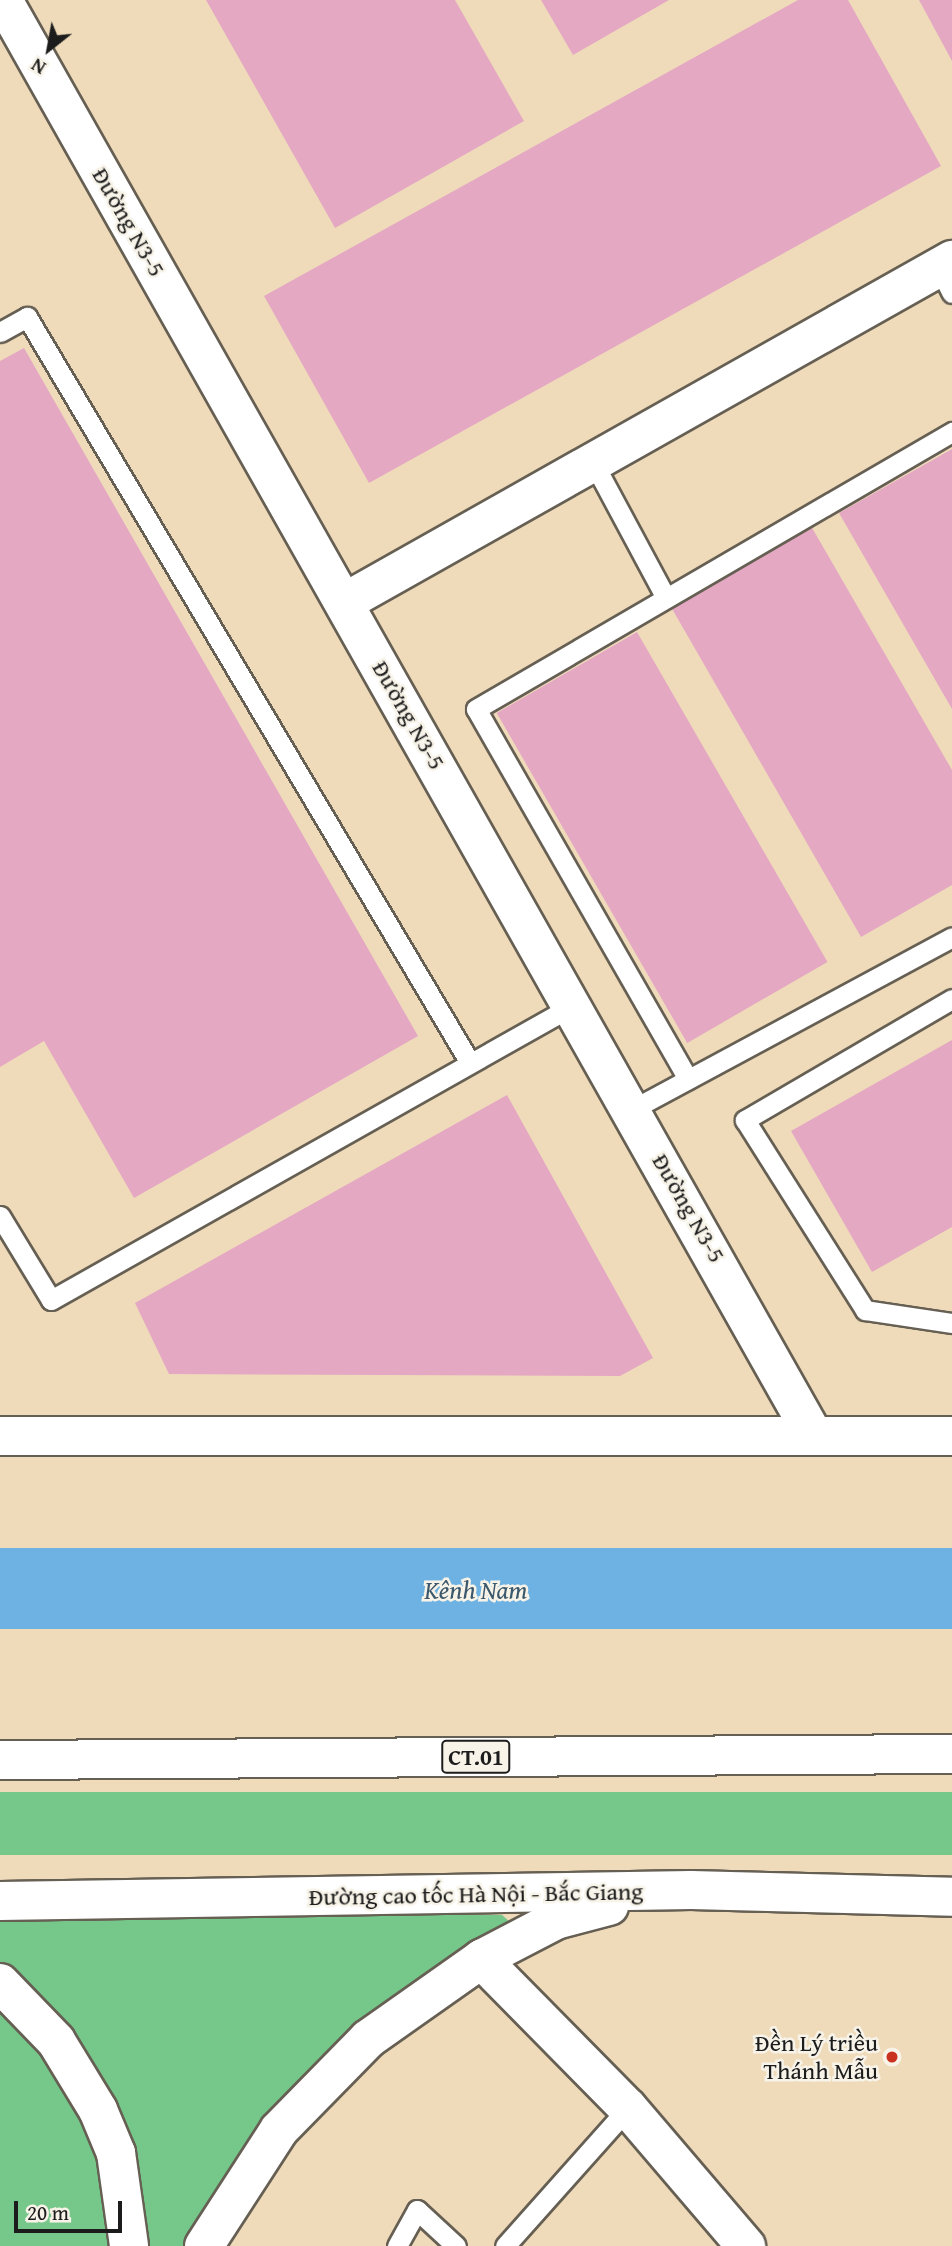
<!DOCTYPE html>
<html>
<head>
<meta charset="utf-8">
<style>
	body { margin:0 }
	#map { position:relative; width:952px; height:2246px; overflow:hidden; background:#efdbba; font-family:"Gentium Book Plus",serif }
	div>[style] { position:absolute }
	.green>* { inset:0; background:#75c78a; transform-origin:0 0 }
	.water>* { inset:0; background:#6db2e3; transform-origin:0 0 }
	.building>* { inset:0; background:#e4a8c3; transform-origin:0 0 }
	.roads { filter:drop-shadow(2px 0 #665f53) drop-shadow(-2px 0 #665f53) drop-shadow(0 2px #665f53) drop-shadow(0 -2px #665f53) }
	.lane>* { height:19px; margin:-9.5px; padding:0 9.5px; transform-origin:9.5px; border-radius:9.5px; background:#fff }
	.street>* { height:38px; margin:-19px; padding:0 19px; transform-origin:19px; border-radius:19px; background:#fff }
	.secondary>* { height:38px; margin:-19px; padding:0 19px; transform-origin:19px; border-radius:19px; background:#fff }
	.highway>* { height:38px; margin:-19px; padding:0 19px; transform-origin:19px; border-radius:19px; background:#fff }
	.dots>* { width:19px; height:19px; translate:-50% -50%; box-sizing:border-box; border:4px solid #f7f3e8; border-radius:50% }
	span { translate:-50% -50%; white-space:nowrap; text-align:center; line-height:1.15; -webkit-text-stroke:5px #f7f3e8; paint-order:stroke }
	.shield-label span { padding:2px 5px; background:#f7f3e8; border:2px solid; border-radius:5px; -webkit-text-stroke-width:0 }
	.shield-label { font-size:23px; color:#1c1c1c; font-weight:700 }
	.street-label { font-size:24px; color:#1c1c1c }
	.poi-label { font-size:24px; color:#1c1c1c }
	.right { translate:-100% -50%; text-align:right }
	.water-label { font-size:26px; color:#3c586c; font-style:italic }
	.north { position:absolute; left:14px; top:14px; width:70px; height:70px; -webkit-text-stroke:5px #f7f3e8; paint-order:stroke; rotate:211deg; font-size:19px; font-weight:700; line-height:28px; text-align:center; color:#1c1c1c }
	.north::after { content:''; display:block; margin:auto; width:24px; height:32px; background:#1c1c1c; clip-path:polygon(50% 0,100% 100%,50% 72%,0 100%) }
	.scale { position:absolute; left:14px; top:2201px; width:108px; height:32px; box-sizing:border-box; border:4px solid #1c1c1c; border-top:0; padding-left:9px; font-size:21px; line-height:24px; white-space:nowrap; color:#1c1c1c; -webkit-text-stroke:5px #f7f3e8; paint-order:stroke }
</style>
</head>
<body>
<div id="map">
	<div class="green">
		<i style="left:952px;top:1792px;width:63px;height:952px;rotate:90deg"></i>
		<i style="clip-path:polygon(365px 1915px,502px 1915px,509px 1921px,191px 2246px,141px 2246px,14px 1974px,0 1964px,0 1920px)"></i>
		<i style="clip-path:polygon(0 2004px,37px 2042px,98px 2147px,114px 2246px,0 2246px)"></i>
	</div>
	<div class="water">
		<i style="left:952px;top:1548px;width:81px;height:952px;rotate:90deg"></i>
	</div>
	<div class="building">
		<i style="clip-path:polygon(206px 0,455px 0,524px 121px,335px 228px)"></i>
		<i style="clip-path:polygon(541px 0,669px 0,573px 55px)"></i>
		<i style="clip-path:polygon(798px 0,848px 0,941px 166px,369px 483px,264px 296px)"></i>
		<i style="clip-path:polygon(919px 0,952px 0,952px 61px)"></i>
		<i style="clip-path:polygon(24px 348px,418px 1036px,134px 1198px,44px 1041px,0 1067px,0 361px)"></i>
		<i style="clip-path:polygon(952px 449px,952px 709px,839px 513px)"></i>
		<i style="clip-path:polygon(811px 526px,952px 770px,952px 885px,861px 937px,671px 607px)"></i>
		<i style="left:637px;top:632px;width:381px;height:162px;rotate:60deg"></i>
		<i style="clip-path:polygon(952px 1040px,952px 1227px,872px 1272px,791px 1131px)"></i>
		<i style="clip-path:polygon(507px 1095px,653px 1358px,620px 1376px,169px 1374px,135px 1303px)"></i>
	</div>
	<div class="roads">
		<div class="lane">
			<i style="left:939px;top:268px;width:28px;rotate:63deg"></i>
			<i style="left:0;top:332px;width:31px;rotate:-29deg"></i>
			<i style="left:27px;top:317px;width:865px;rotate:59.29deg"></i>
			<i style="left:593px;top:462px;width:154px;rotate:61.8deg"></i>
			<i style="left:952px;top:999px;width:240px;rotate:149.7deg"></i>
			<i style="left:745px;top:1120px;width:225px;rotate:57.7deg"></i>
			<i style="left:865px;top:1310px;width:88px;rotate:8.5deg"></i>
			<i style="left:688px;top:1079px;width:426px;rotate:-119.8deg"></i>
			<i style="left:476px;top:709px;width:551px;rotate:-30.2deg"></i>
			<i style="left:633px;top:1109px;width:362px;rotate:-28.3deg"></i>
			<i style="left:0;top:1216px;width:98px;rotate:58.7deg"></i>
			<i style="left:51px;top:1300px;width:600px;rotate:-29.43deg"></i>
			<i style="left:397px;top:2246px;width:41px;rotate:-60.9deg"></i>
			<i style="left:417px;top:2210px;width:53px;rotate:42.7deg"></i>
			<i style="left:505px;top:2246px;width:185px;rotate:-48.3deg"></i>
		</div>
		<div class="street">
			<i style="left:345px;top:602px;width:697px;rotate:-29.4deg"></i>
			<i style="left:481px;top:1959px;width:209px;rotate:45.4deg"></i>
			<i style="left:628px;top:2108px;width:182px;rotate:49.5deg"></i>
		</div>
		<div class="secondary">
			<i style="left:3px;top:0;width:1646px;rotate:60.55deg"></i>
			<i style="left:0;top:1436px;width:952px"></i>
		</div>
		<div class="highway">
			<i style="left:0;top:1760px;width:952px;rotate:-0.36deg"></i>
			<i style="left:0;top:1901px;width:691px;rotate:-0.91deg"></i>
			<i style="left:691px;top:1890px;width:261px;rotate:1.5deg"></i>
			<i style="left:0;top:1983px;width:81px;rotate:46deg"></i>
			<i style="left:56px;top:2041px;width:81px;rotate:58.7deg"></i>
			<i style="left:98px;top:2110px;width:47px;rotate:67.3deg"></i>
			<i style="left:116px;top:2153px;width:94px;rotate:82deg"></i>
			<i style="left:204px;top:2246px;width:138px;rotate:-57.1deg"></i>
			<i style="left:279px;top:2130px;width:127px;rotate:-45.6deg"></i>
			<i style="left:368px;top:2039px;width:141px;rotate:-35.2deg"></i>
			<i style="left:483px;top:1958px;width:82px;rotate:-27.5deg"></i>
			<i style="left:556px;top:1920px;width:55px;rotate:-14.8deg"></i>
		</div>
	</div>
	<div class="dots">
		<i style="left:892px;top:2057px;background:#c8321e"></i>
	</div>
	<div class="shield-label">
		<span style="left:476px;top:1757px">CT.01</span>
	</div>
	<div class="street-label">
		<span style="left:129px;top:222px;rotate:60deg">Đường N3-5</span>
		<span style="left:409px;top:715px;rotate:60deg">Đường N3-5</span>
		<span style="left:689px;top:1208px;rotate:60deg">Đường N3-5</span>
		<span style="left:476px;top:1894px;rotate:-1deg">Đường cao tốc Hà Nội - Bắc Giang</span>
	</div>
	<div class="poi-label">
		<span class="right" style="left:878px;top:2057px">Đền Lý triều<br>Thánh Mẫu</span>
	</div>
	<div class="water-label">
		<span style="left:476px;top:1590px">Kênh Nam</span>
	</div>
	<div class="north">N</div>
	<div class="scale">20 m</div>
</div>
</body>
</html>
